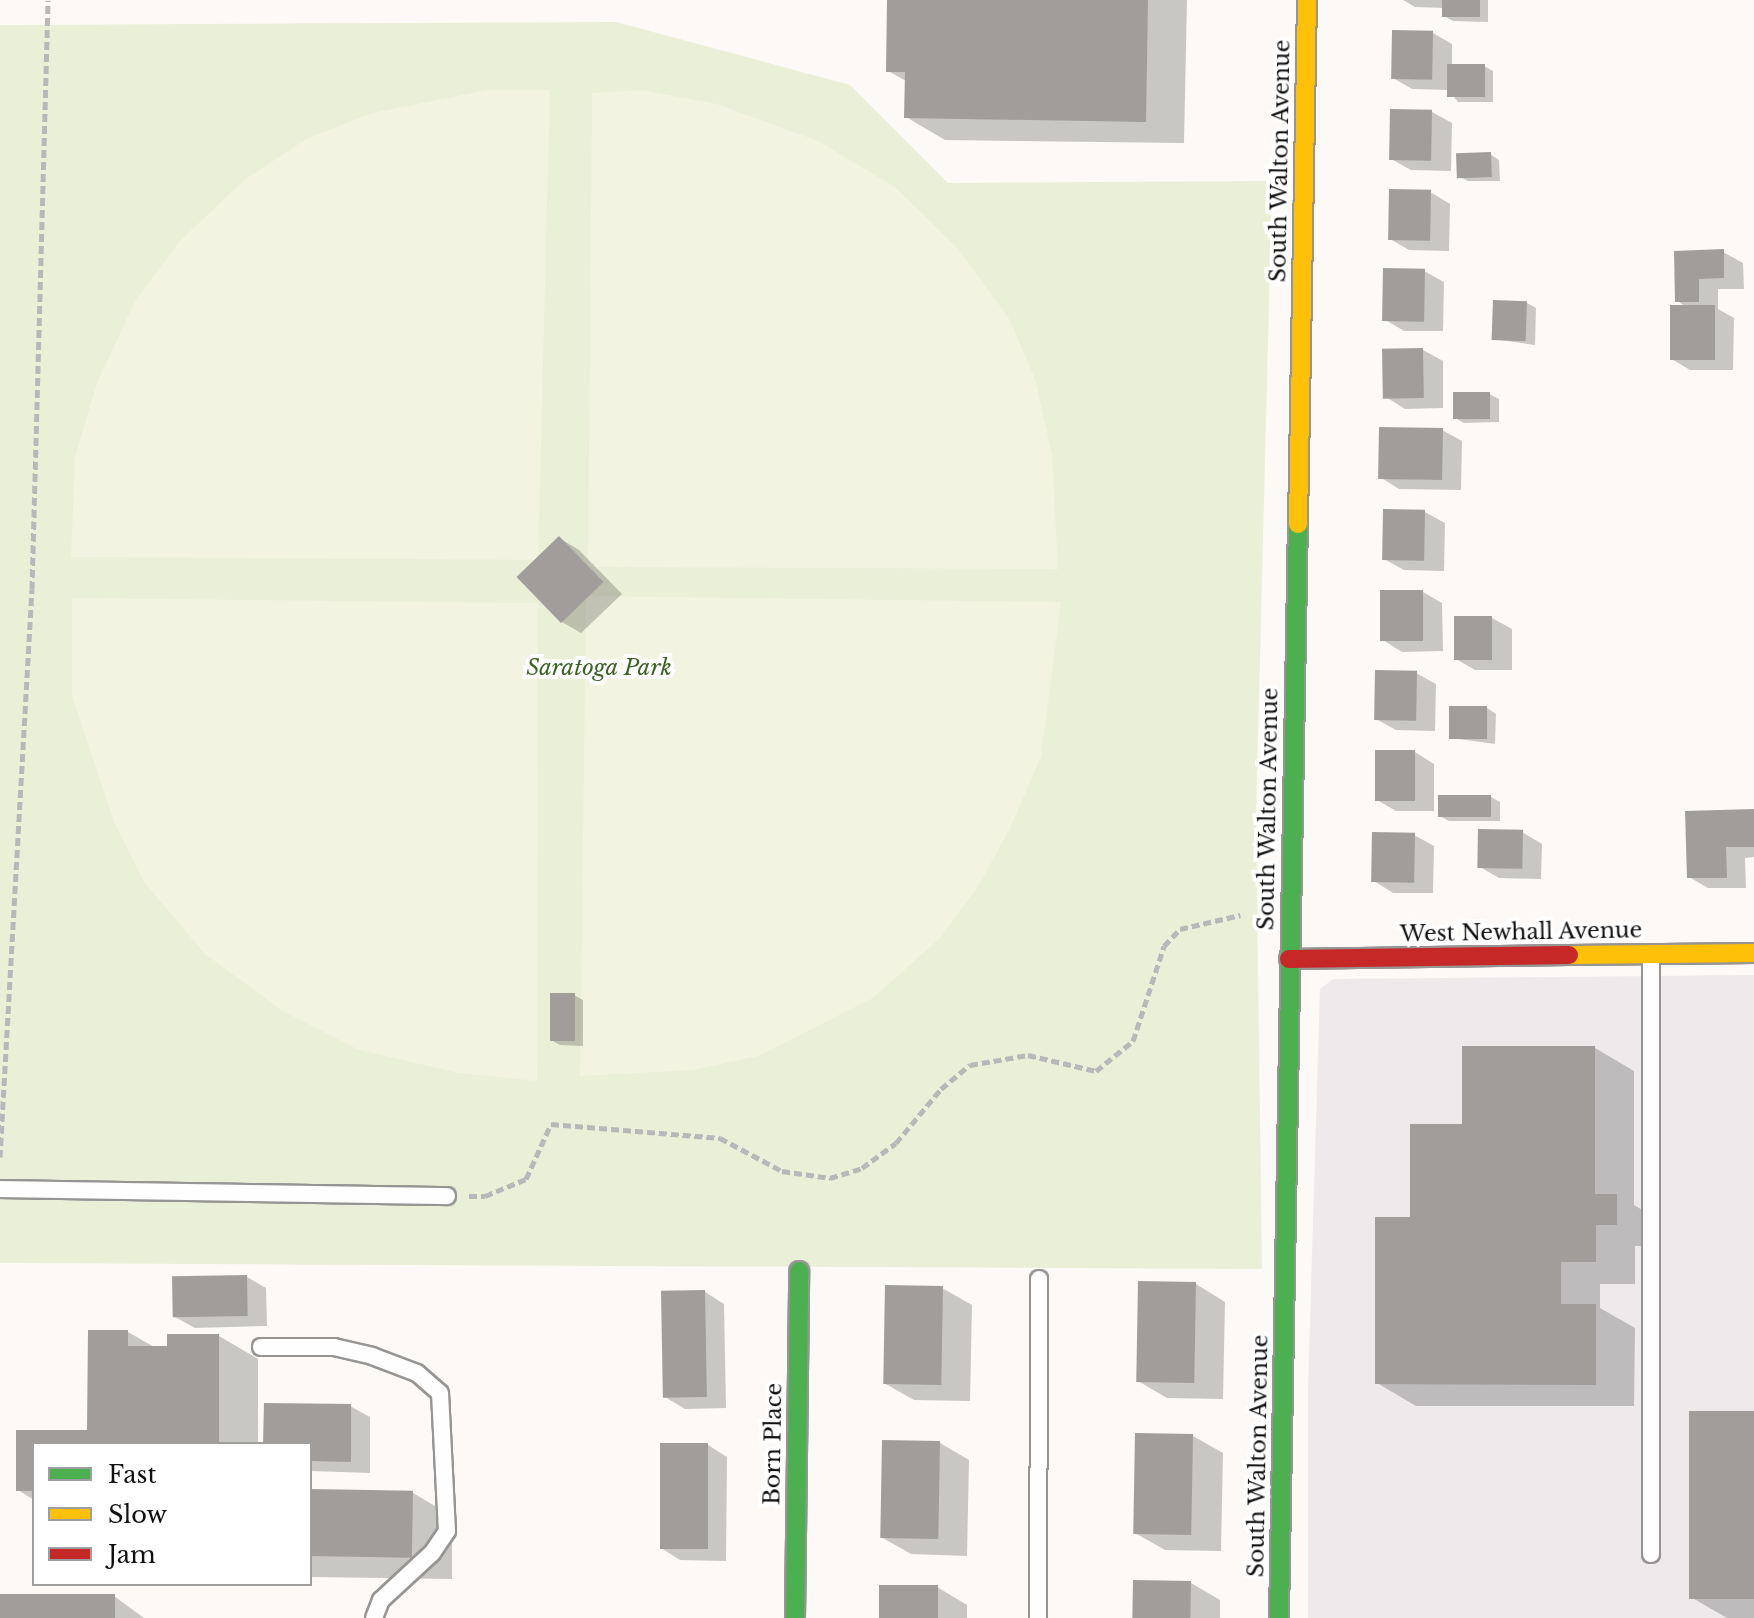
<!DOCTYPE html>
<html>
<head>
<meta charset="utf-8">
<style>
	body { margin:0 }
	#map { position:relative; width:1754px; height:1618px; overflow:hidden; background:#fcf9f6; font-family:"Libre Baskerville",serif }
	div>[style] { position:absolute }
	.industrial>* { inset:0; background:#eeeaec }
	.green>* { inset:0; background:#eaefd8 }
	.pitch>* { inset:0; background:#f2f3e1 }
	.shadow>* { inset:0; background:#0003 }
	.building>* { inset:0; background:#a09d9b; transform-origin:0 0 }
	.path>* { height:5px; margin-top:-2.5px; transform-origin:0; background:repeating-linear-gradient(90deg,#b9b8b8 0 8px,transparent 0 12px) }
	.roads { filter:drop-shadow(2px 0 #969594) drop-shadow(-2px 0 #969594) drop-shadow(0 2px #969594) drop-shadow(0 -2px #969594) }
	.lane>* { height:16px; margin:-8px; padding:0 8px; transform-origin:8px; border-radius:8px; background:#fffefe }
	.fast>* { height:18px; margin:-9px; padding:0 9px; transform-origin:9px; border-radius:9px; background:#4caf50 }
	.slow>* { height:18px; margin:-9px; padding:0 9px; transform-origin:9px; border-radius:9px; background:#ffc107 }
	.jam>* { height:18px; margin:-9px; padding:0 9px; transform-origin:9px; border-radius:9px; background:#c62828 }
	span { translate:-50% -50%; white-space:nowrap; text-align:center; line-height:1.15; -webkit-text-stroke:8px #fff; paint-order:stroke }
	.street-label { font-size:22px; color:#101010 }
	.park-label { font-size:22px; color:#3d6225; font-style:italic }
	.legend { position:absolute; left:32px; top:1442px; width:280px; height:144px; box-sizing:border-box; background:#fff; border:2px solid #9f9f9f; margin:0; padding:10px 14px; list-style:none; font-size:24px; color:#101010 }
	.legend li { display:flex; align-items:center; gap:16px; height:40px }
	.legend b { width:40px; border:2px solid #9f9f9f }
</style>
</head>
<body>
<div id="map">
	<div class="industrial">
		<i style="clip-path:polygon(1754px 975px,1754px 1618px,1308px 1618px,1308px 1389px,1320px 989px,1333px 979px)"></i>
	</div>
	<div class="green">
		<i style="clip-path:polygon(616px 22px,850px 85px,948px 183px,1272px 181px,1256px 819px,1262px 1269px,0 1263px,0 25px)"></i>
	</div>
	<div class="pitch">
		<i style="clip-path:polygon(487px 90px,550px 90px,538px 560px,71px 557px,75px 457px,97px 383px,135px 301px,179px 242px,244px 180px,308px 138px,372px 113px)"></i>
		<i style="clip-path:polygon(642px 90px,717px 104px,818px 141px,895px 187px,958px 249px,1010px 320px,1035px 379px,1052px 455px,1058px 569px,588px 567px,592px 93px)"></i>
		<i style="clip-path:polygon(586px 596px,1061px 602px,1041px 757px,1010px 828px,979px 885px,940px 938px,873px 998px,758px 1056px,694px 1070px,580px 1076px)"></i>
		<i style="clip-path:polygon(72px 598px,538px 603px,537px 1081px,459px 1073px,359px 1050px,281px 1010px,205px 954px,144px 882px,114px 822px,72px 696px)"></i>
	</div>
	<div class="shadow">
		<i style="clip-path:polygon(889px 0,1187px 0,1184px 143px,945px 140px,906px 117px,906px 81px,888px 71px)"></i>
		<i style="clip-path:polygon(1403px 0,1488px 0,1488px 22px,1453px 21px,1444px 16px,1444px 8px,1415px 7px)"></i>
		<i style="clip-path:polygon(1433px 33px,1452px 44px,1452px 66px,1484px 66px,1493px 71px,1493px 102px,1458px 102px,1449px 90px,1412px 89px,1393px 78px)"></i>
		<i style="clip-path:polygon(1432px 112px,1452px 123px,1451px 171px,1411px 170px,1391px 159px)"></i>
		<i style="clip-path:polygon(1490px 154px,1499px 160px,1500px 181px,1468px 181px,1458px 176px)"></i>
		<i style="clip-path:polygon(1430px 192px,1450px 204px,1449px 251px,1409px 250px,1390px 239px)"></i>
		<i style="clip-path:polygon(1723px 252px,1743px 263px,1744px 289px,1718px 289px,1718px 309px,1734px 318px,1733px 370px,1690px 370px,1670px 358px,1687px 307px,1677px 301px)"></i>
		<i style="clip-path:polygon(1424px 271px,1444px 282px,1443px 331px,1404px 331px,1384px 319px)"></i>
		<i style="clip-path:polygon(1527px 303px,1536px 308px,1535px 345px,1494px 339px)"></i>
		<i style="clip-path:polygon(1423px 350px,1443px 361px,1443px 408px,1405px 409px,1386px 397px)"></i>
		<i style="clip-path:polygon(1489px 394px,1499px 399px,1499px 422px,1464px 423px,1455px 418px)"></i>
		<i style="clip-path:polygon(1442px 430px,1462px 441px,1461px 490px,1399px 489px,1380px 477px)"></i>
		<i style="clip-path:polygon(1425px 512px,1445px 523px,1444px 571px,1404px 570px,1384px 559px)"></i>
		<i style="clip-path:polygon(559px 538px,579px 550px,622px 594px,581px 633px,562px 622px)"></i>
		<i style="clip-path:polygon(1423px 592px,1442px 603px,1443px 651px,1402px 652px,1383px 640px)"></i>
		<i style="clip-path:polygon(1492px 618px,1512px 629px,1512px 670px,1475px 670px,1456px 659px)"></i>
		<i style="clip-path:polygon(1416px 673px,1436px 684px,1435px 731px,1396px 730px,1376px 719px)"></i>
		<i style="clip-path:polygon(1487px 708px,1496px 714px,1495px 744px,1451px 738px)"></i>
		<i style="clip-path:polygon(1415px 752px,1434px 764px,1434px 811px,1396px 811px,1377px 800px)"></i>
		<i style="clip-path:polygon(1491px 797px,1500px 802px,1500px 821px,1449px 821px,1440px 816px)"></i>
		<i style="clip-path:polygon(1754px 812px,1754px 857px,1745px 858px,1746px 888px,1708px 888px,1689px 877px)"></i>
		<i style="clip-path:polygon(1522px 832px,1542px 844px,1541px 879px,1499px 878px,1480px 867px)"></i>
		<i style="clip-path:polygon(1414px 835px,1434px 846px,1433px 893px,1393px 893px,1374px 881px)"></i>
		<i style="clip-path:polygon(574px 995px,583px 1000px,583px 1046px,560px 1045px,551px 1040px)"></i>
		<i style="clip-path:polygon(1595px 1048px,1634px 1071px,1634px 1205px,1656px 1218px,1656px 1246px,1635px 1246px,1635px 1284px,1600px 1284px,1600px 1308px,1635px 1328px,1634px 1406px,1416px 1406px,1377px 1383px,1412px 1219px,1464px 1126px)"></i>
		<i style="clip-path:polygon(247px 1277px,266px 1288px,267px 1326px,195px 1328px,175px 1317px)"></i>
		<i style="clip-path:polygon(1196px 1284px,1225px 1302px,1223px 1399px,1167px 1398px,1138px 1381px)"></i>
		<i style="clip-path:polygon(942px 1288px,972px 1305px,970px 1401px,914px 1400px,884px 1383px)"></i>
		<i style="clip-path:polygon(705px 1292px,724px 1304px,726px 1408px,685px 1409px,665px 1397px)"></i>
		<i style="clip-path:polygon(128px 1332px,156px 1348px,219px 1336px,258px 1359px,258px 1444px,34px 1444px,34px 1500px,18px 1490px,18px 1432px,89px 1432px)"></i>
		<i style="clip-path:polygon(350px 1406px,370px 1417px,370px 1473px,310px 1471px,310px 1444px,265px 1444px)"></i>
		<i style="clip-path:polygon(1754px 1413px,1754px 1618px,1727px 1618px,1694px 1599px)"></i>
		<i style="clip-path:polygon(1193px 1436px,1223px 1453px,1221px 1551px,1165px 1550px,1135px 1533px)"></i>
		<i style="clip-path:polygon(940px 1443px,969px 1460px,967px 1556px,911px 1554px,881px 1537px)"></i>
		<i style="clip-path:polygon(708px 1445px,727px 1457px,726px 1561px,680px 1560px,661px 1548px)"></i>
		<i style="clip-path:polygon(310px 1491px,413px 1493px,452px 1516px,452px 1579px,310px 1577px)"></i>
		<i style="clip-path:polygon(1191px 1583px,1220px 1600px,1220px 1618px,1134px 1618px)"></i>
		<i style="clip-path:polygon(937px 1587px,967px 1605px,967px 1618px,881px 1618px)"></i>
		<i style="clip-path:polygon(114px 1596px,144px 1618px,2px 1618px)"></i>
	</div>
	<div class="building">
		<i style="clip-path:polygon(887px 0,1148px 0,1146px 122px,904px 118px,905px 72px,886px 72px)"></i>
		<i style="left:1442px;top:0;width:38px;height:17px"></i>
		<i style="left:1392px;top:30px;width:41px;height:49px;rotate:1deg"></i>
		<i style="left:1447px;top:64px;width:38px;height:33px"></i>
		<i style="left:1390px;top:109px;width:42px;height:51px;rotate:1deg"></i>
		<i style="left:1491px;top:152px;width:25px;height:35px;rotate:88deg"></i>
		<i style="left:1389px;top:189px;width:42px;height:51px;rotate:1deg"></i>
		<i style="clip-path:polygon(1724px 249px,1724px 278px,1699px 279px,1699px 302px,1675px 302px,1674px 251px)"></i>
		<i style="left:1383px;top:268px;width:42px;height:53px;rotate:1deg"></i>
		<i style="left:1493px;top:300px;width:34px;height:40px;rotate:2deg"></i>
		<i style="left:1670px;top:305px;width:45px;height:55px"></i>
		<i style="left:1423px;top:348px;width:50px;height:41px;rotate:89deg"></i>
		<i style="left:1453px;top:392px;width:37px;height:27px"></i>
		<i style="left:1379px;top:427px;width:64px;height:52px;rotate:1deg"></i>
		<i style="left:1383px;top:509px;width:42px;height:51px;rotate:1deg"></i>
		<i style="left:559px;top:536px;width:64px;height:59px;rotate:46deg"></i>
		<i style="left:1380px;top:590px;width:43px;height:51px"></i>
		<i style="left:1454px;top:616px;width:38px;height:44px"></i>
		<i style="left:1375px;top:670px;width:42px;height:50px;rotate:1deg"></i>
		<i style="left:1449px;top:706px;width:38px;height:33px"></i>
		<i style="left:1375px;top:750px;width:40px;height:51px"></i>
		<i style="left:1438px;top:795px;width:53px;height:22px"></i>
		<i style="clip-path:polygon(1754px 809px,1754px 847px,1726px 847px,1727px 878px,1687px 878px,1685px 811px)"></i>
		<i style="left:1478px;top:829px;width:45px;height:39px;rotate:1deg"></i>
		<i style="left:1372px;top:832px;width:43px;height:50px;rotate:1deg"></i>
		<i style="left:550px;top:993px;width:25px;height:48px"></i>
		<i style="clip-path:polygon(1462px 1046px,1595px 1046px,1595px 1194px,1617px 1194px,1617px 1225px,1596px 1225px,1596px 1262px,1561px 1262px,1561px 1304px,1596px 1304px,1596px 1385px,1375px 1384px,1375px 1217px,1410px 1217px,1410px 1124px,1462px 1124px)"></i>
		<i style="left:247px;top:1275px;width:41px;height:75px;rotate:89deg"></i>
		<i style="left:1138px;top:1281px;width:58px;height:101px;rotate:1deg"></i>
		<i style="left:885px;top:1285px;width:58px;height:99px;rotate:1deg"></i>
		<i style="left:705px;top:1290px;width:107px;height:44px;rotate:89deg"></i>
		<i style="clip-path:polygon(88px 1330px,128px 1330px,128px 1346px,167px 1346px,167px 1334px,219px 1334px,219px 1444px,34px 1444px,34px 1491px,16px 1491px,16px 1430px,87px 1430px)"></i>
		<i style="clip-path:polygon(264px 1403px,351px 1404px,351px 1462px,310px 1461px,310px 1444px,263px 1444px)"></i>
		<i style="left:1754px;top:1411px;width:188px;height:65px;rotate:90deg"></i>
		<i style="left:1135px;top:1433px;width:58px;height:101px;rotate:1deg"></i>
		<i style="left:882px;top:1440px;width:58px;height:98px;rotate:1deg"></i>
		<i style="left:660px;top:1443px;width:48px;height:106px"></i>
		<i style="left:310px;top:1489px;width:103px;height:67px;rotate:1deg"></i>
		<i style="left:1133px;top:1580px;width:58px;height:38px;rotate:1deg"></i>
		<i style="left:879px;top:1585px;width:59px;height:33px"></i>
		<i style="left:115px;top:1594px;width:24px;height:115px;rotate:90deg"></i>
	</div>
	<div class="path">
		<i style="left:0;top:1157px;width:569px;rotate:-86.78deg"></i>
		<i style="left:32px;top:589px;width:589px;rotate:-88.44deg"></i>
		<i style="left:469px;top:1196px;width:16px"></i>
		<i style="left:485px;top:1196px;width:44px;rotate:-22.5deg"></i>
		<i style="left:526px;top:1179px;width:60px;rotate:-65.6deg"></i>
		<i style="left:551px;top:1124px;width:170px;rotate:4.7deg"></i>
		<i style="left:720px;top:1138px;width:70px;rotate:28deg"></i>
		<i style="left:782px;top:1171px;width:49px;rotate:8.3deg"></i>
		<i style="left:830px;top:1178px;width:34px;rotate:-17deg"></i>
		<i style="left:862px;top:1168px;width:42px;rotate:-36.3deg"></i>
		<i style="left:896px;top:1143px;width:70px;rotate:-50.2deg"></i>
		<i style="left:941px;top:1089px;width:38px;rotate:-40deg"></i>
		<i style="left:970px;top:1065px;width:59px;rotate:-9.8deg"></i>
		<i style="left:1028px;top:1055px;width:70px;rotate:13.2deg"></i>
		<i style="left:1096px;top:1071px;width:48px;rotate:-39deg"></i>
		<i style="left:1133px;top:1041px;width:100px;rotate:-71.9deg"></i>
		<i style="left:1164px;top:946px;width:23px;rotate:-47deg"></i>
		<i style="left:1180px;top:929px;width:62px;rotate:-13.1deg"></i>
	</div>
	<div class="roads">
		<div class="lane">
			<i style="left:0;top:1189px;width:447px;rotate:0.9deg"></i>
			<i style="left:261px;top:1347px;width:73px"></i>
			<i style="left:334px;top:1347px;width:39px;rotate:13deg"></i>
			<i style="left:372px;top:1356px;width:48px;rotate:20.7deg"></i>
			<i style="left:417px;top:1373px;width:30px;rotate:41deg"></i>
			<i style="left:440px;top:1393px;width:138px;rotate:87.1deg"></i>
			<i style="left:447px;top:1531px;width:27px;rotate:124deg"></i>
			<i style="left:432px;top:1553px;width:69px;rotate:137.3deg"></i>
			<i style="left:381px;top:1600px;width:19px;rotate:111deg"></i>
			<i style="left:1651px;top:1554px;width:599px;rotate:-90deg"></i>
			<i style="left:1038px;top:1618px;width:339px;rotate:-89.8deg"></i>
		</div>
		<div class="fast">
			<i style="left:795px;top:1618px;width:347px;rotate:-89.3deg"></i>
			<i style="left:1279px;top:1618px;width:1094px;rotate:-89.01deg"></i>
		</div>
		<div class="slow">
			<i style="left:1298px;top:524px;width:524px;rotate:-89.02deg"></i>
			<i style="left:1569px;top:955px;width:185px;rotate:-0.6deg"></i>
		</div>
		<div class="jam">
			<i style="left:1289px;top:959px;width:280px;rotate:-0.8deg"></i>
		</div>
	</div>
	<div class="street-label">
		<span style="left:1280px;top:161px;rotate:-89deg">South Walton Avenue</span>
		<span style="left:1268px;top:809px;rotate:-89deg">South Walton Avenue</span>
		<span style="left:1521px;top:932px;rotate:-1deg">West Newhall Avenue</span>
		<span style="left:773px;top:1444px;rotate:-89deg">Born Place</span>
		<span style="left:1258px;top:1456px;rotate:-89deg">South Walton Avenue</span>
	</div>
	<div class="park-label">
		<span style="left:599px;top:668px">Saratoga Park</span>
	</div>
	<ul class="legend">
	<li><b style="height:10px;background:#4caf50"></b>Fast</li>
	<li><b style="height:10px;background:#ffc107"></b>Slow</li>
	<li><b style="height:10px;background:#c62828"></b>Jam</li>
	</ul>
</div>
</body>
</html>
